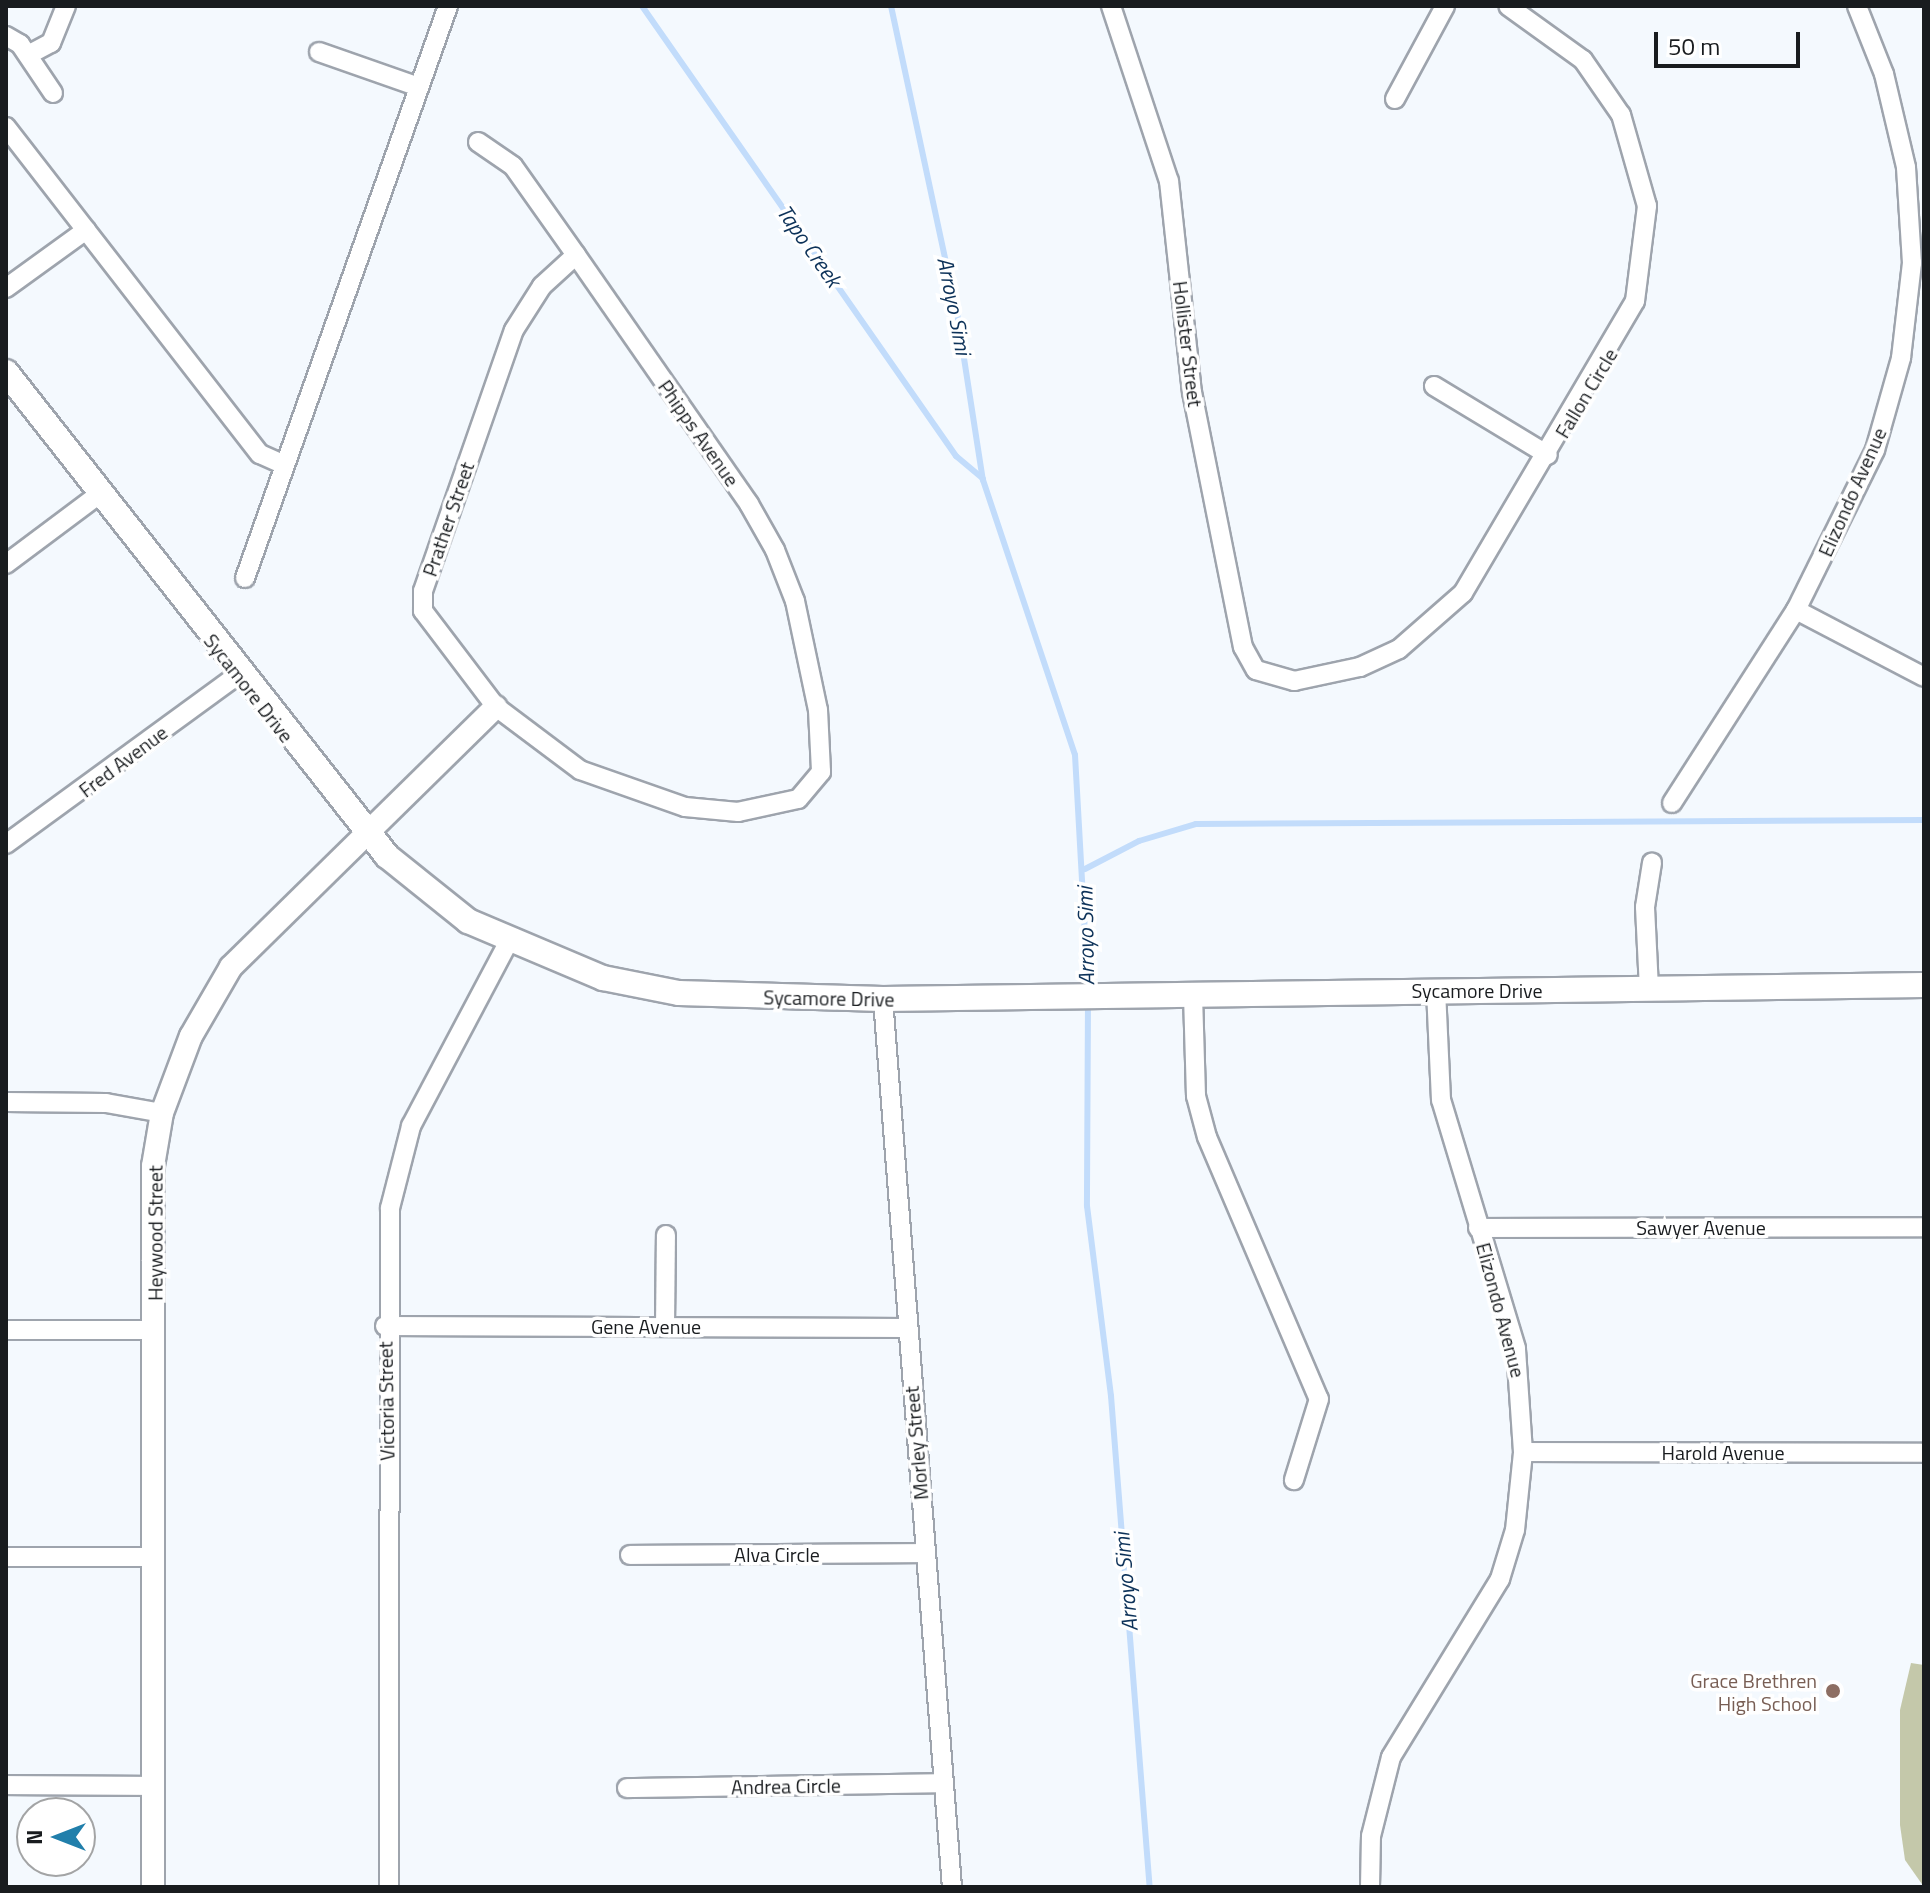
<!DOCTYPE html>
<html>
<head>
<meta charset="utf-8">
<style>
	body { margin:0 }
	#map { position:relative; width:1930px; height:1893px; overflow:hidden; background:#f4f9fe; font-family:"Titillium Web",sans-serif }
	div>[style] { position:absolute }
	.green>* { inset:0; background:#c4c8aa }
	.stream>* { height:6px; margin:-3px; padding:0 3px; transform-origin:3px; border-radius:3px; background:#c2dcfb }
	.roads { filter:drop-shadow(2px 0 #9ea4ad) drop-shadow(-2px 0 #9ea4ad) drop-shadow(0 2px #9ea4ad) drop-shadow(0 -2px #9ea4ad) }
	.minor>* { height:18px; margin:-9px; padding:0 9px; transform-origin:9px; border-radius:9px; background:#fff }
	.tertiary>* { height:22px; margin:-11px; padding:0 11px; transform-origin:11px; border-radius:11px; background:#fff }
	.secondary>* { height:24px; margin:-12px; padding:0 12px; transform-origin:12px; border-radius:12px; background:#fff }
	.dots>* { width:22px; height:22px; translate:-50% -50%; box-sizing:border-box; border:4px solid #fff; border-radius:50% }
	span { translate:-50% -50%; white-space:nowrap; text-align:center; line-height:1.15; -webkit-text-stroke:7px #fff; paint-order:stroke }
	.street-label { font-size:20px; color:#191c1f }
	.education-label { font-size:20px; color:#785e54 }
	.right { translate:-100% -50%; text-align:right }
	.water-label { font-size:22px; color:#0d3259; font-style:italic }
	.frame { position:absolute; inset:0; border:8px solid #191c1f; pointer-events:none }
	.north { position:absolute; left:16px; top:1797px; width:80px; height:80px; box-sizing:border-box; background:#fff; border:2px solid #a3a4a5; border-radius:50%; rotate:270deg; font-size:22px; font-weight:700; line-height:32px; text-align:center; color:#191c1f }
	.north::after { content:''; display:block; margin:auto; width:28px; height:36px; background:#217fab; clip-path:polygon(50% 0,100% 100%,50% 72%,0 100%) }
	.scale { position:absolute; left:1654px; top:32px; width:146px; height:36px; box-sizing:border-box; border:4px solid #191c1f; border-top:0; padding-left:10px; font-size:24px; line-height:28px; white-space:nowrap; color:#191c1f; -webkit-text-stroke:6px #fff; paint-order:stroke }
</style>
</head>
<body>
<div id="map">
	<div class="green">
		<i style="clip-path:polygon(1911px 1663px,1924px 1665px,1924px 1887px,1905px 1860px,1900px 1825px,1900px 1710px)"></i>
	</div>
	<div class="stream">
		<i style="left:642px;top:6px;width:549px;rotate:55.09deg"></i>
		<i style="left:956px;top:456px;width:35px;rotate:40deg"></i>
		<i style="left:891px;top:6px;width:314px;rotate:77.9deg"></i>
		<i style="left:957px;top:313px;width:169px;rotate:81.2deg"></i>
		<i style="left:983px;top:480px;width:290px;rotate:71.5deg"></i>
		<i style="left:1075px;top:755px;width:235px;rotate:86.8deg"></i>
		<i style="left:1085px;top:869px;width:61px;rotate:-27.4deg"></i>
		<i style="left:1139px;top:841px;width:59px;rotate:-16.6deg"></i>
		<i style="left:1196px;top:824px;width:728px;rotate:-0.31deg"></i>
		<i style="left:1088px;top:1001px;width:205px;rotate:90.3deg"></i>
		<i style="left:1087px;top:1206px;width:192px;rotate:82.8deg"></i>
		<i style="left:1111px;top:1396px;width:493px;rotate:85.5deg"></i>
	</div>
	<div class="roads">
		<div class="minor">
			<i style="left:1111px;top:6px;width:184px;rotate:71.7deg"></i>
			<i style="left:1169px;top:181px;width:212px;rotate:83.8deg"></i>
			<i style="left:1192px;top:392px;width:260px;rotate:78.7deg"></i>
			<i style="left:1243px;top:647px;width:26px;rotate:61deg"></i>
			<i style="left:1256px;top:670px;width:40px;rotate:16deg"></i>
			<i style="left:1294px;top:681px;width:67px;rotate:-12deg"></i>
			<i style="left:1360px;top:667px;width:43px;rotate:-24.8deg"></i>
			<i style="left:1399px;top:649px;width:85px;rotate:-41.2deg"></i>
			<i style="left:1463px;top:593px;width:339px;rotate:-59.5deg"></i>
			<i style="left:1635px;top:301px;width:96px;rotate:-82.8deg"></i>
			<i style="left:1647px;top:206px;width:95px;rotate:-105.9deg"></i>
			<i style="left:1621px;top:115px;width:67px;rotate:-124.6deg"></i>
			<i style="left:1583px;top:60px;width:92px;rotate:-144.2deg"></i>
			<i style="left:6px;top:36px;width:16px;rotate:30deg"></i>
			<i style="left:20px;top:44px;width:59px;rotate:56deg"></i>
			<i style="left:319px;top:52px;width:106px;rotate:19.3deg"></i>
			<i style="left:28px;top:55px;width:26px;rotate:-28deg"></i>
			<i style="left:51px;top:43px;width:40px;rotate:-68deg"></i>
			<i style="left:1395px;top:99px;width:106px;rotate:-61.7deg"></i>
			<i style="left:6px;top:127px;width:414px;rotate:52.2deg"></i>
			<i style="left:260px;top:454px;width:27px;rotate:24deg"></i>
			<i style="left:478px;top:142px;width:42px;rotate:34.4deg"></i>
			<i style="left:513px;top:166px;width:109px;rotate:54.7deg"></i>
			<i style="left:576px;top:255px;width:303px;rotate:55.2deg"></i>
			<i style="left:749px;top:504px;width:53px;rotate:60.5deg"></i>
			<i style="left:775px;top:550px;width:55px;rotate:68.6deg"></i>
			<i style="left:795px;top:601px;width:111px;rotate:78.1deg"></i>
			<i style="left:818px;top:710px;width:62px;rotate:87.2deg"></i>
			<i style="left:821px;top:772px;width:35px;rotate:130deg"></i>
			<i style="left:798px;top:799px;width:61px;rotate:167.8deg"></i>
			<i style="left:738px;top:812px;width:53px;rotate:-174.6deg"></i>
			<i style="left:685px;top:807px;width:111px;rotate:-160.6deg"></i>
			<i style="left:580px;top:770px;width:105px;rotate:-143.1deg"></i>
			<i style="left:496px;top:707px;width:121px;rotate:-127.2deg"></i>
			<i style="left:423px;top:611px;width:20px;rotate:-90deg"></i>
			<i style="left:423px;top:591px;width:276px;rotate:-70.8deg"></i>
			<i style="left:514px;top:330px;width:52px;rotate:-57.5deg"></i>
			<i style="left:542px;top:286px;width:46px;rotate:-42.4deg"></i>
			<i style="left:6px;top:288px;width:99px;rotate:-35.9deg"></i>
			<i style="left:1434px;top:386px;width:133px;rotate:31.2deg"></i>
			<i style="left:6px;top:564px;width:119px;rotate:-36.8deg"></i>
			<i style="left:245px;top:578px;width:607px;rotate:-70.46deg"></i>
			<i style="left:1796px;top:610px;width:144px;rotate:27.6deg"></i>
			<i style="left:1672px;top:803px;width:229px;rotate:-57.3deg"></i>
			<i style="left:1796px;top:610px;width:178px;rotate:-63.7deg"></i>
			<i style="left:1875px;top:450px;width:96px;rotate:-74.2deg"></i>
			<i style="left:1901px;top:358px;width:96px;rotate:-83.4deg"></i>
			<i style="left:1912px;top:263px;width:96px;rotate:-93.6deg"></i>
			<i style="left:1906px;top:167px;width:96px;rotate:-103.3deg"></i>
			<i style="left:1884px;top:74px;width:73px;rotate:-111.7deg"></i>
			<i style="left:6px;top:844px;width:287px;rotate:-36.1deg"></i>
			<i style="left:1649px;top:989px;width:82px;rotate:-92.8deg"></i>
			<i style="left:1645px;top:907px;width:45px;rotate:-81deg"></i>
			<i style="left:1193px;top:995px;width:101px;rotate:88.3deg"></i>
			<i style="left:1196px;top:1096px;width:42px;rotate:75deg"></i>
			<i style="left:1207px;top:1137px;width:285px;rotate:66.9deg"></i>
			<i style="left:1319px;top:1399px;width:85px;rotate:107.2deg"></i>
			<i style="left:883px;top:999px;width:891px;rotate:85.56deg"></i>
			<i style="left:6px;top:1102px;width:100px;rotate:0.6deg"></i>
			<i style="left:106px;top:1103px;width:57px;rotate:10.1deg"></i>
			<i style="left:1478px;top:1228px;width:446px;rotate:-0.1deg"></i>
			<i style="left:385px;top:1326px;width:522px;rotate:0.22deg"></i>
			<i style="left:665px;top:1326px;width:91px;rotate:-89.4deg"></i>
			<i style="left:6px;top:1330px;width:149px"></i>
			<i style="left:1523px;top:1452px;width:401px;rotate:0.1deg"></i>
			<i style="left:630px;top:1555px;width:295px;rotate:-0.4deg"></i>
			<i style="left:6px;top:1557px;width:149px"></i>
			<i style="left:6px;top:1785px;width:146px;rotate:0.4deg"></i>
			<i style="left:627px;top:1788px;width:317px;rotate:-0.9deg"></i>
			<i style="left:389px;top:1887px;width:679px;rotate:-89.92deg"></i>
			<i style="left:390px;top:1208px;width:85px;rotate:-75.6deg"></i>
			<i style="left:411px;top:1126px;width:207px;rotate:-62.1deg"></i>
			<i style="left:1370px;top:1887px;width:51px;rotate:-88.9deg"></i>
			<i style="left:1371px;top:1836px;width:81px;rotate:-75.8deg"></i>
			<i style="left:1391px;top:1757px;width:209px;rotate:-58.5deg"></i>
			<i style="left:1500px;top:1579px;width:51px;rotate:-73deg"></i>
			<i style="left:1515px;top:1530px;width:78px;rotate:-84.1deg"></i>
			<i style="left:1523px;top:1452px;width:104px;rotate:-93.9deg"></i>
			<i style="left:1516px;top:1348px;width:259px;rotate:-106.8deg"></i>
			<i style="left:1441px;top:1100px;width:110px;rotate:-92.6deg"></i>
		</div>
		<div class="tertiary">
			<i style="left:153px;top:1887px;width:721px;rotate:-90deg"></i>
			<i style="left:153px;top:1166px;width:54px;rotate:-80.4deg"></i>
			<i style="left:162px;top:1113px;width:82px;rotate:-69.4deg"></i>
			<i style="left:191px;top:1036px;width:80px;rotate:-59.9deg"></i>
			<i style="left:231px;top:967px;width:371px;rotate:-44.5deg"></i>
		</div>
		<div class="secondary">
			<i style="left:6px;top:372px;width:616px;rotate:51.79deg"></i>
			<i style="left:387px;top:856px;width:104px;rotate:38.7deg"></i>
			<i style="left:468px;top:921px;width:147px;rotate:22.9deg"></i>
			<i style="left:603px;top:978px;width:77px;rotate:11.2deg"></i>
			<i style="left:679px;top:993px;width:204px;rotate:1.7deg"></i>
			<i style="left:883px;top:999px;width:1041px;rotate:-0.77deg"></i>
		</div>
	</div>
	<div class="dots">
		<i style="left:1833px;top:1691px;background:#8d6e63"></i>
	</div>
	<div class="street-label">
		<span style="left:1188px;top:344px;rotate:83deg">Hollister Street</span>
		<span style="left:1586px;top:393px;rotate:-59deg">Fallon Circle</span>
		<span style="left:699px;top:433px;rotate:55deg">Phipps Avenue</span>
		<span style="left:1852px;top:492px;rotate:-66deg">Elizondo Avenue</span>
		<span style="left:448px;top:519px;rotate:-71deg">Prather Street</span>
		<span style="left:249px;top:688px;rotate:52deg">Sycamore Drive</span>
		<span style="left:123px;top:761px;rotate:-37deg">Fred Avenue</span>
		<span style="left:1477px;top:990px">Sycamore Drive</span>
		<span style="left:829px;top:998px;rotate:1deg">Sycamore Drive</span>
		<span style="left:1701px;top:1227px">Sawyer Avenue</span>
		<span style="left:155px;top:1233px;rotate:-90deg">Heywood Street</span>
		<span style="left:1501px;top:1310px;rotate:75deg">Elizondo Avenue</span>
		<span style="left:646px;top:1326px">Gene Avenue</span>
		<span style="left:386px;top:1401px;rotate:-91deg">Victoria Street</span>
		<span style="left:916px;top:1443px;rotate:-95deg">Morley Street</span>
		<span style="left:1723px;top:1452px">Harold Avenue</span>
		<span style="left:777px;top:1554px">Alva Circle</span>
		<span style="left:786px;top:1786px;rotate:-1deg">Andrea Circle</span>
	</div>
	<div class="education-label">
		<span class="right" style="left:1817px;top:1692px">Grace Brethren<br>High School</span>
	</div>
	<div class="water-label">
		<span style="left:809px;top:246px;rotate:55deg">Tapo Creek</span>
		<span style="left:954px;top:306px;rotate:79deg">Arroyo Simi</span>
		<span style="left:1086px;top:936px;rotate:-91deg">Arroyo Simi</span>
		<span style="left:1126px;top:1582px;rotate:-95deg">Arroyo Simi</span>
	</div>
	<div class="frame"></div>
	<div class="north">N</div>
	<div class="scale">50 m</div>
</div>
</body>
</html>
